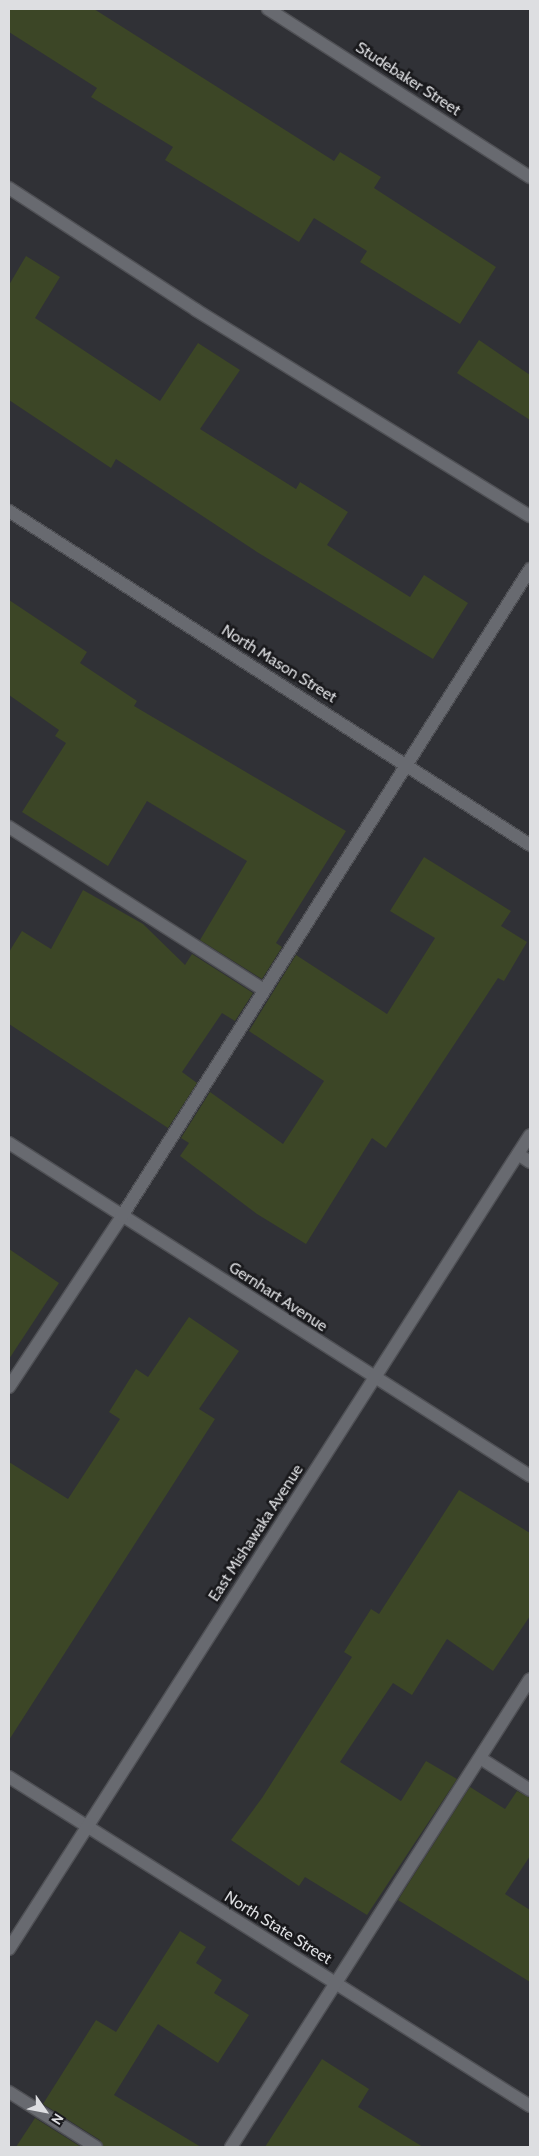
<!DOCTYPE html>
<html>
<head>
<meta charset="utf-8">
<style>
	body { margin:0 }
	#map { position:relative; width:539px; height:2156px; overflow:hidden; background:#303136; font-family:Cabin,sans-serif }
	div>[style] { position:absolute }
	.building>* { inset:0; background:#3c4626 }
	.roads { filter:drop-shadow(1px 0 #4f5055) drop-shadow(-1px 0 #4f5055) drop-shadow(0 1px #4f5055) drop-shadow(0 -1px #4f5055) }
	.minor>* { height:12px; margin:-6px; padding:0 6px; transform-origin:6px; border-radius:6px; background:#686a70 }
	span { translate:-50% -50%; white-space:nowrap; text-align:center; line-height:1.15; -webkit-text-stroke:5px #19191c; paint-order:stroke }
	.street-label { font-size:16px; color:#dddee1 }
	.frame { position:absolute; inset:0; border:10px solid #dddee1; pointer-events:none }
	.north { position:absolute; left:20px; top:2086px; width:50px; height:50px; -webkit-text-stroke:4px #19191c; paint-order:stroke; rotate:123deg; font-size:14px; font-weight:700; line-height:20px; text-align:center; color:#dddee1 }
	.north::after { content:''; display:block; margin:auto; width:18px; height:22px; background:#dddee1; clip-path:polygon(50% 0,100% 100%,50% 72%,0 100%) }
</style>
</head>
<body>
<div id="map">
	<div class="building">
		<i style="clip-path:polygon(9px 9px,94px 9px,334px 161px,340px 152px,381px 177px,374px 188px,496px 267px,460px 324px,360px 262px,367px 251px,314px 218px,299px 242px,165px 160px,173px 147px,91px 97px,97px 88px,9px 32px)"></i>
		<i style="clip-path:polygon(26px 256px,60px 277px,35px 318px,160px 401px,198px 343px,240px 370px,200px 429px,296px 489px,300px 482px,348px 512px,327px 545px,410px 597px,424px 575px,468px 603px,433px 659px,257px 552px,116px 459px,111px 468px,9px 400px,9px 285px)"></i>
		<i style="clip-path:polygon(479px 340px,530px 375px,530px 420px,457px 373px)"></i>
		<i style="clip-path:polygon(9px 600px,87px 652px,80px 663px,137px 701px,134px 706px,346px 831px,276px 943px,282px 947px,262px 979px,200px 940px,247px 861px,147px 801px,108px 866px,22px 812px,66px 743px,55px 736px,59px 730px,9px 695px)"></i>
		<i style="clip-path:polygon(424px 857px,511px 911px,501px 926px,527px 942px,504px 981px,498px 978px,386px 1148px,372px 1138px,306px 1244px,257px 1214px,180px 1156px,189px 1143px,181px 1138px,210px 1092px,283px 1144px,324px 1081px,249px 1031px,296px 955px,387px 1014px,435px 938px,390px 911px)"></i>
		<i style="clip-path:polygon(83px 890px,143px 924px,185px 965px,192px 954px,253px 993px,235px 1021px,222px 1013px,182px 1072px,197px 1083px,168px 1128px,9px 1024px,9px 952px,22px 931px,51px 949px)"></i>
		<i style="clip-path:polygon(9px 1249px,59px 1283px,9px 1359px)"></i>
		<i style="clip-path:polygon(189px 1317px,239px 1351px,199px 1409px,215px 1419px,9px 1740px,9px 1462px,68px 1499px,120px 1419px,109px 1412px,136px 1369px,148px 1377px)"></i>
		<i style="clip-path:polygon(459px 1490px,530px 1533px,530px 1616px,493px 1671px,447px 1639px,412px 1695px,393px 1683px,340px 1762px,401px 1801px,426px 1761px,457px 1779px,367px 1915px,305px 1877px,299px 1886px,231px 1840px,262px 1798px,352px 1657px,344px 1652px,371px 1609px,379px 1614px)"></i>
		<i style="clip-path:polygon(470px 1787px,505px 1809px,517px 1791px,530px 1798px,530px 1856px,505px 1894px,530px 1910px,530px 1982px,398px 1900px)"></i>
		<i style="clip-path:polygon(180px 1931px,206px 1947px,196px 1963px,222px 1980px,214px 1993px,249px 2015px,218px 2063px,158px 2024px,114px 2095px,201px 2147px,104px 2147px,100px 2140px,43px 2104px,96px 2020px,116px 2032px)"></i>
		<i style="clip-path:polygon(322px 2059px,369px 2089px,358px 2107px,423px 2147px,265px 2147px)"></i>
		<i style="clip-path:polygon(35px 2118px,81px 2147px,16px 2147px)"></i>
	</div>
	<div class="roads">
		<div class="minor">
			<i style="left:268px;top:9px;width:311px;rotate:32.7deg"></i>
			<i style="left:9px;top:188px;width:223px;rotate:33.1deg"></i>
			<i style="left:196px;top:310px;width:392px;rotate:31.7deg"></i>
			<i style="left:9px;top:511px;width:619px;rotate:32.66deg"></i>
			<i style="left:9px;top:827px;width:300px;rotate:32.6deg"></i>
			<i style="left:9px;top:1143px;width:618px;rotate:32.58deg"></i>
			<i style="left:518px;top:1154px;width:14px;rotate:34deg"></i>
			<i style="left:9px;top:1387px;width:205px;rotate:-56.5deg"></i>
			<i style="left:122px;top:1216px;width:765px;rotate:-57.76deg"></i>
			<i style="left:480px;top:1758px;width:59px;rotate:32.6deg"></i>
			<i style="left:9px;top:1777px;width:616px;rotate:32.27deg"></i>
			<i style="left:9px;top:1949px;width:966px;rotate:-57.38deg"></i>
			<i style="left:9px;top:2092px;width:103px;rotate:32.3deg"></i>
			<i style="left:231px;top:2147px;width:555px;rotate:-57.43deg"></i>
		</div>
	</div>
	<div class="street-label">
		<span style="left:408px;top:79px;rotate:33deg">Studebaker Street</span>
		<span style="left:279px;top:664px;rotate:32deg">North Mason Street</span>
		<span style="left:278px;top:1297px;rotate:33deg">Gernhart Avenue</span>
		<span style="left:256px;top:1533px;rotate:-57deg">East Mishawaka Avenue</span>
		<span style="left:278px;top:1928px;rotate:32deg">North State Street</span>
	</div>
	<div class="frame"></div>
	<div class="north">N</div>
</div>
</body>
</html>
